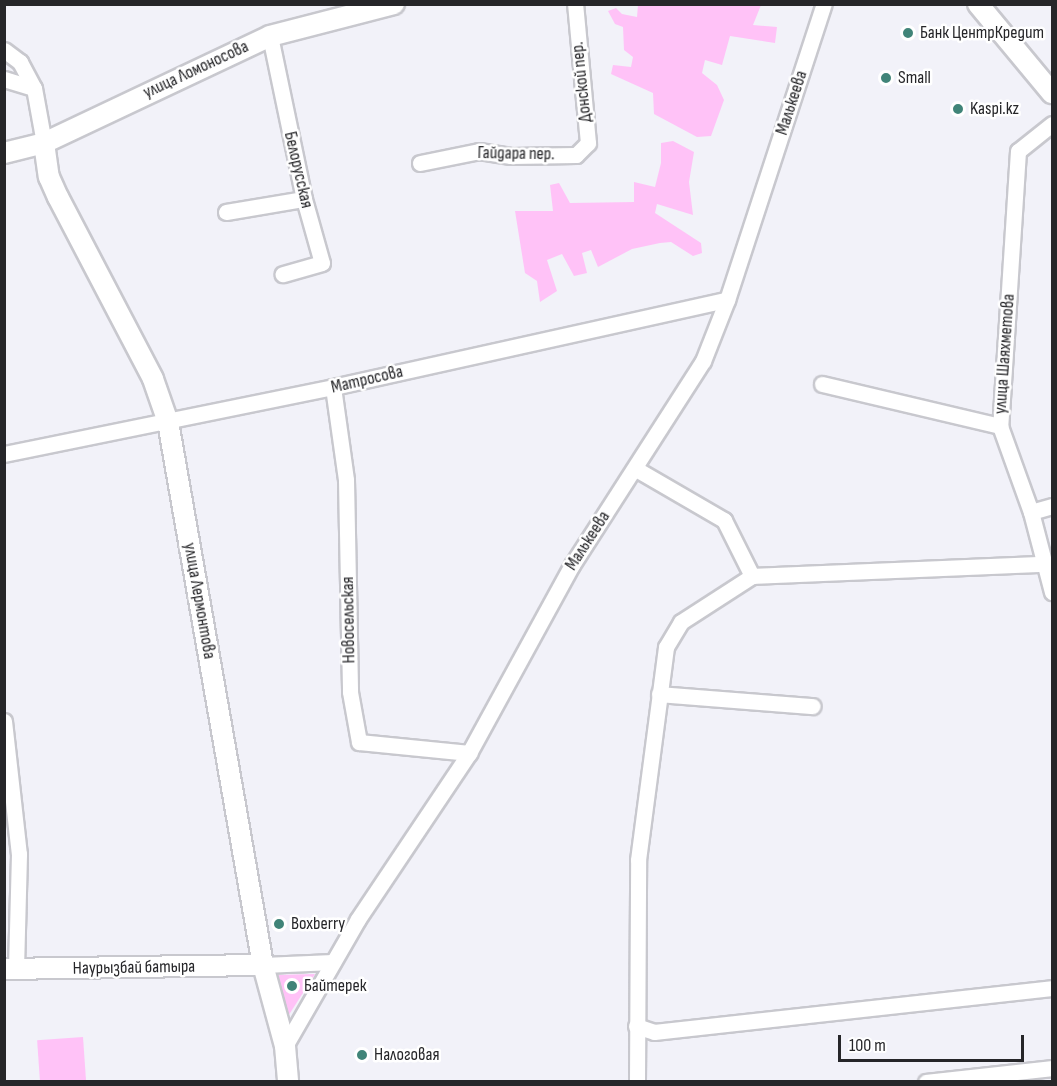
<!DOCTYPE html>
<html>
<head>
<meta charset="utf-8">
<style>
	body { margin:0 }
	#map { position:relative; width:1057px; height:1086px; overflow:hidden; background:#f2f2f9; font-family:"Sofia Sans Condensed",sans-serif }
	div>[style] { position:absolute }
	.green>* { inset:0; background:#ffc2f7; transform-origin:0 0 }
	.roads { filter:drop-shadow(2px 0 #c8c8ce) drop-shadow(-2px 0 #c8c8ce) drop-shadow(0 2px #c8c8ce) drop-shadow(0 -2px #c8c8ce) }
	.minor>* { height:15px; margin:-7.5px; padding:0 7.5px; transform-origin:7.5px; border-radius:7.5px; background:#fff }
	.major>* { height:20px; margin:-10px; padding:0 10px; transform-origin:10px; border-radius:10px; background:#fff }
	.dots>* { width:16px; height:16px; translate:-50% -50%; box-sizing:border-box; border:3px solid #fff; border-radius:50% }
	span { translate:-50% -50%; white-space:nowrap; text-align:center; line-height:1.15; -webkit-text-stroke:5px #fff; paint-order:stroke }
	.poi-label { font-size:18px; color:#262629 }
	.left { translate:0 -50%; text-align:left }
	.street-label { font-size:18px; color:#262629 }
	.frame { position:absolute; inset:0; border:6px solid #262629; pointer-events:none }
	.scale { position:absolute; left:838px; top:1035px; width:186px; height:27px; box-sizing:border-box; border:3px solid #262629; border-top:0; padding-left:8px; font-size:18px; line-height:21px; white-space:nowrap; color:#262629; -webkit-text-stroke:4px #fff; paint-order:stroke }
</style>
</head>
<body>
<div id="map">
	<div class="green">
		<i style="clip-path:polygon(638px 5px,761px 5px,753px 25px,777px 27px,775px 43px,730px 36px,722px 65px,705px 60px,702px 73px,717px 85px,724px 100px,711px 136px,697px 137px,654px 114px,653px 93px,611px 74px,613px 65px,631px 67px,633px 57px,624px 50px,623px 27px,615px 24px,608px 11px,616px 8px,622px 14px,637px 17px)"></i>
		<i style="clip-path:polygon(673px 141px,694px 152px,689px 182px,693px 215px,657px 204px,655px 213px,701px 243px,702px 253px,693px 256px,671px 242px,660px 243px,632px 249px,598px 267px,591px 250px,582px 253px,587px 273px,574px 276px,562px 254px,547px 260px,557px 291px,540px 302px,537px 281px,525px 273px,515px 211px,553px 211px,550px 185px,559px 183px,570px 203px,634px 202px,634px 182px,655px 187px,661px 163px,661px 143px)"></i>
		<i style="clip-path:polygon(315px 974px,285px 1021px,275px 975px)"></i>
		<i style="left:83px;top:1037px;width:44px;height:46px;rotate:86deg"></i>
	</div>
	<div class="roads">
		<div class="minor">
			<i style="left:270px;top:36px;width:167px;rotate:78.2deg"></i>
			<i style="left:304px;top:199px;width:66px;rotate:74.3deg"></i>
			<i style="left:322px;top:263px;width:41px;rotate:164.2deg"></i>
			<i style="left:4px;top:50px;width:20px;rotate:37deg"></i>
			<i style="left:20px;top:62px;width:30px;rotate:62deg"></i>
			<i style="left:34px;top:88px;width:56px;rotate:79.7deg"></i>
			<i style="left:4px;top:79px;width:31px;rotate:17deg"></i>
			<i style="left:1052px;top:124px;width:43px;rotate:141.5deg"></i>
			<i style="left:1018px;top:151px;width:276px;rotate:93.7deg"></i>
			<i style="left:1000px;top:426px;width:91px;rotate:70.2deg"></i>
			<i style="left:1031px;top:512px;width:83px;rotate:75.3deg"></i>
			<i style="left:420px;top:163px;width:60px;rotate:-11.5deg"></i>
			<i style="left:479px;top:151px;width:32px;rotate:9deg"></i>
			<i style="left:511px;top:156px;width:65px;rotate:-0.9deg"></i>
			<i style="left:576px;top:155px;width:17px;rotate:-45deg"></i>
			<i style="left:588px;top:143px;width:140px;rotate:-95.3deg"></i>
			<i style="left:226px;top:212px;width:79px;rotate:-9.5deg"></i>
			<i style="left:822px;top:384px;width:183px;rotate:13.3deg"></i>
			<i style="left:333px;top:387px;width:94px;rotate:82deg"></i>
			<i style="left:346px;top:480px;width:212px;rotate:88.9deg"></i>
			<i style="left:350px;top:692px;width:51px;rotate:79.8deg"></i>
			<i style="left:359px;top:742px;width:111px;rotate:5.7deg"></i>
			<i style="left:4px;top:454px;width:336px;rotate:-11.5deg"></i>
			<i style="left:333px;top:387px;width:403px;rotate:-12.5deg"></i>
			<i style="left:636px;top:469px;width:102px;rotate:30.1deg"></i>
			<i style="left:724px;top:520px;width:63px;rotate:63.4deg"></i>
			<i style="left:752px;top:576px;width:291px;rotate:-2.4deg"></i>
			<i style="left:1031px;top:512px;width:22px;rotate:-16deg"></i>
			<i style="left:659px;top:694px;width:154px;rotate:4.5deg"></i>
			<i style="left:4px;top:721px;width:134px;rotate:83.6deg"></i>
			<i style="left:19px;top:854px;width:115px;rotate:91.5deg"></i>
			<i style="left:263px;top:965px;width:70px;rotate:-2.5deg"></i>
			<i style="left:636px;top:1026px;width:19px;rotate:18deg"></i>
			<i style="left:654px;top:1032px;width:400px;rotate:-6.3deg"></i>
			<i style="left:285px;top:1046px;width:146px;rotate:-60.1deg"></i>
			<i style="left:358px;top:919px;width:200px;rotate:-56.2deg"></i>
			<i style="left:469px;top:753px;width:214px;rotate:-61.3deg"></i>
			<i style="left:572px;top:565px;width:242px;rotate:-57.3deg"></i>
			<i style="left:703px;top:361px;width:66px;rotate:-68.5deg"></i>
			<i style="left:727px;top:300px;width:311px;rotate:-71.9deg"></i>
			<i style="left:637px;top:1082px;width:222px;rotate:-89.7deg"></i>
			<i style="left:638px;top:860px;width:215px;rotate:-82.5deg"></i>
			<i style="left:666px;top:647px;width:29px;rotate:-59deg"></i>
			<i style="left:681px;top:622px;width:85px;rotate:-32.9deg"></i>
			<i style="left:926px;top:1082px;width:127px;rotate:-6.3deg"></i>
		</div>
		<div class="major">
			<i style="left:978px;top:4px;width:116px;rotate:50.3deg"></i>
			<i style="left:44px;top:143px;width:34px;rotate:82deg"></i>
			<i style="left:49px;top:177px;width:22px;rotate:66deg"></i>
			<i style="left:58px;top:197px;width:205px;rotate:62.4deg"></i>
			<i style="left:153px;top:379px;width:46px;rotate:70.8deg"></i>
			<i style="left:168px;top:422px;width:551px;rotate:80.08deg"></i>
			<i style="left:263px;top:965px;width:84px;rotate:74.8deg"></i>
			<i style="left:285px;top:1046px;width:36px;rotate:85deg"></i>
			<i style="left:4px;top:153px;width:41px;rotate:-14deg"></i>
			<i style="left:44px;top:143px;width:250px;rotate:-25.3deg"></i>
			<i style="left:270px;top:36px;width:128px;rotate:-14.5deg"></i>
			<i style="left:4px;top:969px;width:259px;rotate:-0.9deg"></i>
		</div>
	</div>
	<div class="dots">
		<i style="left:908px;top:33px;background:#408478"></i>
		<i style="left:886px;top:78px;background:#408478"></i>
		<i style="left:958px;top:109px;background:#408478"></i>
		<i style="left:279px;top:924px;background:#408478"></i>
		<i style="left:292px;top:986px;background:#408478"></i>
		<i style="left:362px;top:1055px;background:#408478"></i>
	</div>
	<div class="poi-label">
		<span class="left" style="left:920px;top:33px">Банк ЦентрКредит</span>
		<span class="left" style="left:898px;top:78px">Small</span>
		<span class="left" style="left:970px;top:109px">Kaspi.kz</span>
		<span class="left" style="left:291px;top:924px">Boxberry</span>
		<span class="left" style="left:304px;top:986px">Байтерек</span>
		<span class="left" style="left:374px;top:1055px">Налоговая</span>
	</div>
	<div class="street-label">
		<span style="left:196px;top:70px;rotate:-25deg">улица Ломоносова</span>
		<span style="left:582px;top:82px;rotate:-96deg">Донской пер.</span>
		<span style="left:792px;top:103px;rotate:-72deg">Малькеева</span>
		<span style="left:516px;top:154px;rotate:1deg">Гайдара пер.</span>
		<span style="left:298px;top:170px;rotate:77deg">Белорусская</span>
		<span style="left:1005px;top:354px;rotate:-86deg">улица Шаяхметова</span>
		<span style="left:367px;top:380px;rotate:-13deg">Матросова</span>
		<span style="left:588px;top:541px;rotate:-57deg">Малькеева</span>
		<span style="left:199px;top:601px;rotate:80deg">улица Лермонтова</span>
		<span style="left:349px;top:620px;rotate:-91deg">Новосельская</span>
		<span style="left:134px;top:968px;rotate:-1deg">Наурызбай батыра</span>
	</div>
	<div class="frame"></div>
	<div class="scale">100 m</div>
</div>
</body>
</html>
